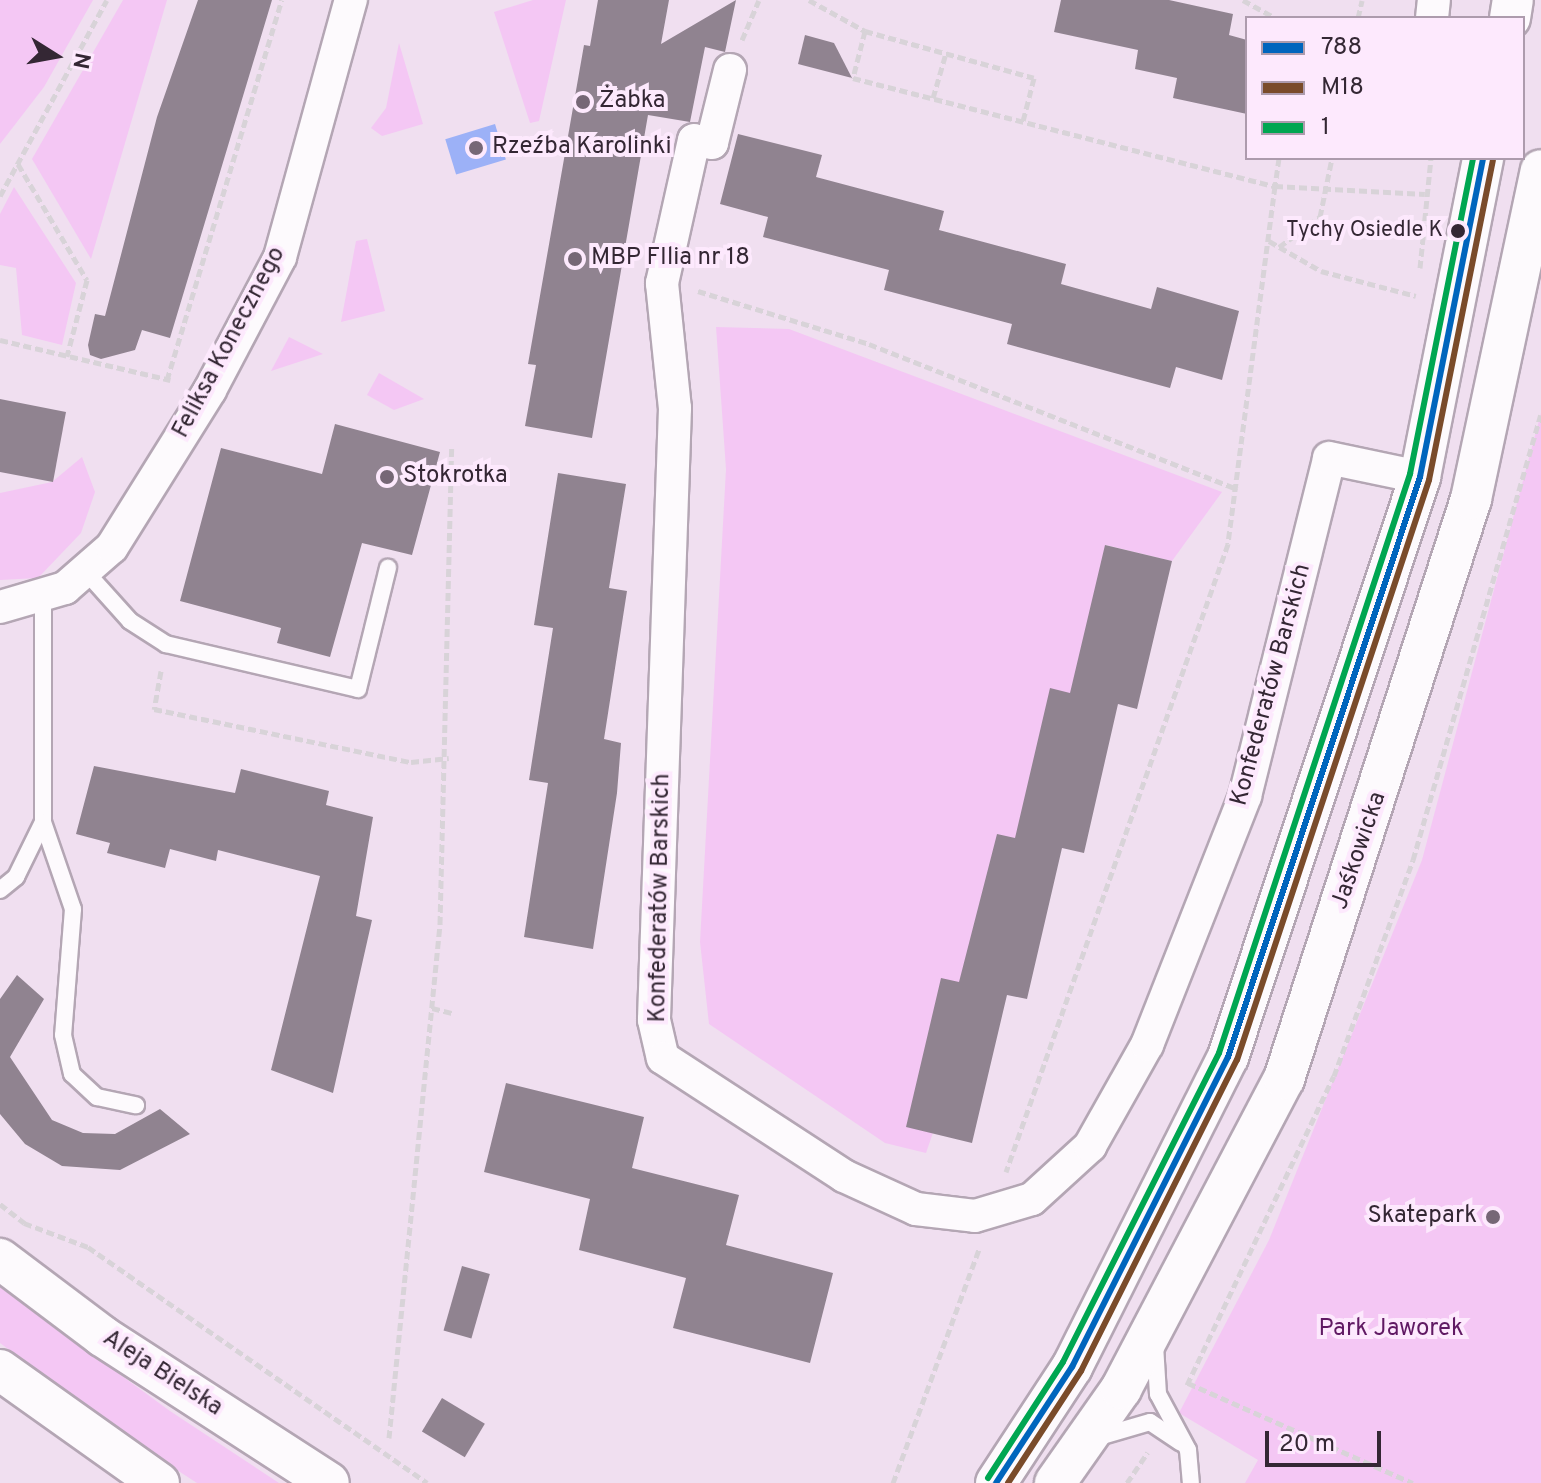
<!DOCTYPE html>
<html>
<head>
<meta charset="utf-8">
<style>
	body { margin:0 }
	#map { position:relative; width:1541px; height:1483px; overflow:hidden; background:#f0dff0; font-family:Overpass,sans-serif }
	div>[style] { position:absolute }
	.green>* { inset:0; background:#f4c7f4 }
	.water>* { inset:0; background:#9cb1f7; transform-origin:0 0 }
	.building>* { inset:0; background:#908390; transform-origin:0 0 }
	.path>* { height:5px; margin-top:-2.5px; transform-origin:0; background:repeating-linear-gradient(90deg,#d8d3d8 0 8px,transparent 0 12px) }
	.roads { filter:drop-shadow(2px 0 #b4a6b4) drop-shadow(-2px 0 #b4a6b4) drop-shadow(0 2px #b4a6b4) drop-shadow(0 -2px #b4a6b4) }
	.service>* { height:16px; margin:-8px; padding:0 8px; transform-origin:8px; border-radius:8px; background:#fdfafd }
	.minor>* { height:32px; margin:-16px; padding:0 16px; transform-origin:16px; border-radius:16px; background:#fdfafd }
	.tertiary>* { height:40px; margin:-20px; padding:0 20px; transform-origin:20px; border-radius:20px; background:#fdfafd }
	.bus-1>* { height:6px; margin:-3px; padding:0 3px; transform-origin:3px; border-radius:3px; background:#0065bd }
	.bus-2>* { height:6px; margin:-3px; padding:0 3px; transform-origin:3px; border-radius:3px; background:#7a4b2a }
	.bus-3>* { height:6px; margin:-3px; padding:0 3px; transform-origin:3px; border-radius:3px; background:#00a651 }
	.dots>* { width:22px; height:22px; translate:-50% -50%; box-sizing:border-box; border:4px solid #fde9fd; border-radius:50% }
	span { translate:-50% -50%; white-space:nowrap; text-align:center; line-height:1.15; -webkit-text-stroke:8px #fde9fd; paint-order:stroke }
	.bus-label { font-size:22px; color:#342734 }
	.right { translate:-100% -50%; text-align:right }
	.poi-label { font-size:24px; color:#342734 }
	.left { translate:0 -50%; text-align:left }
	.street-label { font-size:24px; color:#342734 }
	.park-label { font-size:24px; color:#601963 }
	.legend { position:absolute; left:1245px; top:16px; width:280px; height:144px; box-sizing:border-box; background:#fde9fd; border:2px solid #ad9bad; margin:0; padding:10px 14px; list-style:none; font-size:24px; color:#342734 }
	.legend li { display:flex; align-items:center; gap:16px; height:40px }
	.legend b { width:40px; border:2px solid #ad9bad }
	.north { position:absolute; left:16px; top:16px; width:80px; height:80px; -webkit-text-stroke:6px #fde9fd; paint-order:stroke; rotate:101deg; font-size:22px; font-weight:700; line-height:32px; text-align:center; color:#342734 }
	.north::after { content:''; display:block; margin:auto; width:28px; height:36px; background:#342734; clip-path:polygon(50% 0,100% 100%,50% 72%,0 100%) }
	.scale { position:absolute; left:1265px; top:1431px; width:116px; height:36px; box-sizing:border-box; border:4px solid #342734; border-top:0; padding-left:10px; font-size:24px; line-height:28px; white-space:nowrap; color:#342734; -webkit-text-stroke:6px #fde9fd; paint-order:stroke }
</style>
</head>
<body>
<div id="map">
	<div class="green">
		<i style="clip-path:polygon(0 0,93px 0,44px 87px,0 144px)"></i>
		<i style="clip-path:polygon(123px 0,167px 0,91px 259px,32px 159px)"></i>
		<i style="clip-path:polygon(533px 0,566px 0,539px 121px,530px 123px,494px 12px)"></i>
		<i style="clip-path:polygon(399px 43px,423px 124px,382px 136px,371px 128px,386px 108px)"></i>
		<i style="clip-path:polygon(14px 187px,76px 283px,62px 345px,22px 335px,16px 268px,0 265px,0 214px)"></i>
		<i style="clip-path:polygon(367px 239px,385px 311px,341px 322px,356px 241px)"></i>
		<i style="clip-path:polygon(716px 327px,789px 329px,1222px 492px,1172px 561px,1106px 545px,1085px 690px,926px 1153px,885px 1143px,709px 1024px,700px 942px,726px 469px)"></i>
		<i style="clip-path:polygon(289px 337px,323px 354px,271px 371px)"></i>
		<i style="clip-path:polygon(379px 373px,424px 399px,394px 410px,367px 395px)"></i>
		<i style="clip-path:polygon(1541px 413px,1541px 1483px,1245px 1483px,1258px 1460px,1179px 1413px,1269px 1240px,1422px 860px)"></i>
		<i style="clip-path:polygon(82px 457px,95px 492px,81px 533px,38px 578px,0 580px,0 493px,52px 482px)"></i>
		<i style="clip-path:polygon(0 1287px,170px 1411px,279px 1483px,197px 1483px,143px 1448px,0 1343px)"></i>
	</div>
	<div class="water">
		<i style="left:495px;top:124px;width:37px;height:52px;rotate:73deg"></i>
	</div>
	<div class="building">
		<i style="clip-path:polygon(198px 0,272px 0,170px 338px,142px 330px,135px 350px,101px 359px,90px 355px,88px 345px,95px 314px,105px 316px,157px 117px)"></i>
		<i style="clip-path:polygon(598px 0,669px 0,661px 44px,736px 0,725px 52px,705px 47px,690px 122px,648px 115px,592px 438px,525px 426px,536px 365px,528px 364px,584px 45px,590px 46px)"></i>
		<i style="clip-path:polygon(1061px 0,1169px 0,1233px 14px,1229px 35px,1247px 40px,1247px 114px,1173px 98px,1177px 78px,1135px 69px,1138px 50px,1054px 32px)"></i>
		<i style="clip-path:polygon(805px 35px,834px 43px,852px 78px,798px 64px)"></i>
		<i style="clip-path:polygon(738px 134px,822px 155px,816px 177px,944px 211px,939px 230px,1066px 264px,1061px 284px,1151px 309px,1157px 287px,1239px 311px,1222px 380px,1176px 367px,1170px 388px,1007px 344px,1012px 324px,884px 290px,889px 270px,763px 237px,768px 217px,720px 204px)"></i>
		<i style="clip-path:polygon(0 399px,66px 412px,53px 482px,0 472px)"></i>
		<i style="clip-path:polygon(335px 424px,440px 452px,412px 555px,362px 543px,330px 657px,277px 643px,281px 628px,180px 601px,221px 448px,322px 474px)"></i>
		<i style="clip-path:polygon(558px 473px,626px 484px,609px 588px,627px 591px,604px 739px,621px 743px,617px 793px,593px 949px,524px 937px,548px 783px,529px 780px,553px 628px,534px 625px)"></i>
		<i style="clip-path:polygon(1105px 545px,1172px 561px,1137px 709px,1118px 704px,1084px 853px,1062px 848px,1027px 999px,1007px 995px,972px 1143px,906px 1127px,941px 978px,959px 982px,997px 834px,1015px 838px,1050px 688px,1070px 693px)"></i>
		<i style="clip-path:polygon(94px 766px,235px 793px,241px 769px,329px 791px,326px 805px,373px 817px,356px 916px,372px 920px,333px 1093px,271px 1070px,320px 876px,218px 850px,216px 861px,170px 849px,165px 868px,107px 853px,110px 843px,76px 834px)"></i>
		<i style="clip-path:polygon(17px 975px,44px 999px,10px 1057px,52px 1120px,83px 1133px,115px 1134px,160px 1109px,190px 1134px,120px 1170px,62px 1166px,25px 1144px,0 1114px,0 999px)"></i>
		<i style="clip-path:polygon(506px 1083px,644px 1117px,632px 1168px,739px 1195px,726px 1245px,833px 1273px,810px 1363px,673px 1328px,686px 1278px,579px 1250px,590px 1199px,484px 1172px)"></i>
		<i style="left:462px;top:1266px;width:29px;height:67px;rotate:16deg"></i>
		<i style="left:442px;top:1398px;width:50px;height:39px;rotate:31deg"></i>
	</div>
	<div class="path">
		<i style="left:809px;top:0;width:64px;rotate:29deg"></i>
		<i style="left:865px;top:31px;width:49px;rotate:104.3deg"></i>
		<i style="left:853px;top:78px;width:436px;rotate:14.4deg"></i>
		<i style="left:1275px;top:186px;width:361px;rotate:97.5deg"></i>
		<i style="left:1228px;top:544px;width:666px;rotate:109.47deg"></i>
		<i style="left:1243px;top:0;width:37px;rotate:29deg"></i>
		<i style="left:1358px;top:18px;width:18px;rotate:-77deg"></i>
		<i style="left:865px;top:31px;width:175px;rotate:15.5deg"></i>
		<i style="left:1034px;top:78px;width:44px;rotate:104.3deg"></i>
		<i style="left:742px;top:40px;width:43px;rotate:-67deg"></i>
		<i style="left:933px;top:98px;width:47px;rotate:-73.9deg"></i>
		<i style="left:1279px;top:158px;width:28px;rotate:98deg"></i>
		<i style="left:1275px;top:186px;width:150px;rotate:3.1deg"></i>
		<i style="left:18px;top:164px;width:135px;rotate:59.3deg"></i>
		<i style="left:87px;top:280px;width:79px;rotate:104.7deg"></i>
		<i style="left:0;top:196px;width:223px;rotate:-61.4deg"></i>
		<i style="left:1269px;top:241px;width:60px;rotate:30deg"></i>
		<i style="left:1321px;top:271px;width:98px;rotate:14.7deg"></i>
		<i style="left:1279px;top:247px;width:51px;rotate:-36.2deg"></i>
		<i style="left:1320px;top:217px;width:60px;rotate:-78.5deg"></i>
		<i style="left:1420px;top:268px;width:111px;rotate:-84.3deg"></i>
		<i style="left:698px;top:291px;width:179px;rotate:17.2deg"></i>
		<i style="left:869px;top:344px;width:396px;rotate:21.5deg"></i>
		<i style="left:0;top:340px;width:175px;rotate:13.2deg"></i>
		<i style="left:167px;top:380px;width:397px;rotate:-73.2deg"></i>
		<i style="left:161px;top:671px;width:39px;rotate:100deg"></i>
		<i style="left:154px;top:709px;width:262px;rotate:11.7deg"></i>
		<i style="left:411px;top:762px;width:38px;rotate:-6deg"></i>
		<i style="left:432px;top:1008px;width:21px;rotate:14deg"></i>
		<i style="left:0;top:1204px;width:31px;rotate:38deg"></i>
		<i style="left:24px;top:1223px;width:68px;rotate:20.6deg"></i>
		<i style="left:88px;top:1247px;width:413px;rotate:34.8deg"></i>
		<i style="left:1188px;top:1383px;width:246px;rotate:24deg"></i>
		<i style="left:1187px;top:1385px;width:342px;rotate:-64.6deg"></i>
		<i style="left:1334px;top:1076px;width:230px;rotate:-69.9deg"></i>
		<i style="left:1413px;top:860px;width:463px;rotate:-74deg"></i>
		<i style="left:389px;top:1438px;width:517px;rotate:-84.33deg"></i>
		<i style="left:440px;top:924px;width:476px;rotate:-88.6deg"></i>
		<i style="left:893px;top:1483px;width:249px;rotate:-69.8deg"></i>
		<i style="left:1127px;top:1483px;width:37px;rotate:-56deg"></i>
	</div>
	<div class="roads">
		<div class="service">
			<i style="left:87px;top:573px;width:64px;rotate:48.1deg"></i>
			<i style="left:130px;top:621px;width:43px;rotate:32.6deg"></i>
			<i style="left:166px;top:644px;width:197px;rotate:13.2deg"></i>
			<i style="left:358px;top:689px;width:125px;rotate:-76.1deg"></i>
			<i style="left:43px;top:596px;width:226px;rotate:90deg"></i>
			<i style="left:43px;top:822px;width:92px;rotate:71deg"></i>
			<i style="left:73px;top:909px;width:126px;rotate:94.5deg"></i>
			<i style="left:63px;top:1035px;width:40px;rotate:77deg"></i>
			<i style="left:72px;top:1074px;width:34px;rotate:43deg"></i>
			<i style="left:97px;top:1097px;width:40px;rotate:12deg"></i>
			<i style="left:0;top:890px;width:21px;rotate:-39deg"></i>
			<i style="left:16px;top:877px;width:61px;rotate:-63.9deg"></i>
			<i style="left:1155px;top:1345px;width:49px;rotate:86.5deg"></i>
			<i style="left:1158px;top:1394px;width:64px;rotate:61.8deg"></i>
			<i style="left:1188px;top:1450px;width:33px;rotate:85deg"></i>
			<i style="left:1102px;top:1436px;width:50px;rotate:-16.3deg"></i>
			<i style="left:1150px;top:1422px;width:37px;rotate:34deg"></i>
		</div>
		<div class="minor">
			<i style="left:1432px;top:18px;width:18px;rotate:-84deg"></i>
			<i style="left:730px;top:70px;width:75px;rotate:103.9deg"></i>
			<i style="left:712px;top:143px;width:18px;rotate:-171deg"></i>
			<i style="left:694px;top:140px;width:147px;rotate:102.6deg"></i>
			<i style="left:662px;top:283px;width:126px;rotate:84.1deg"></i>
			<i style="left:675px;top:408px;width:612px;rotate:91.97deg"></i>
			<i style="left:654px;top:1020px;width:39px;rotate:77deg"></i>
			<i style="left:663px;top:1058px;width:216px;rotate:33.1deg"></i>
			<i style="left:844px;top:1176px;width:79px;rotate:24.6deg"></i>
			<i style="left:916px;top:1209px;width:59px;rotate:6.8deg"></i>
			<i style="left:975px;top:1216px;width:59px;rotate:-16.6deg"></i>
			<i style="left:1032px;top:1199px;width:79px;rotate:-42.4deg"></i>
			<i style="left:1090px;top:1146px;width:116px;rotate:-60.6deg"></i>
			<i style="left:1147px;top:1045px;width:268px;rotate:-68.5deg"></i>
			<i style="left:1245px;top:796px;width:348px;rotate:-76deg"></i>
			<i style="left:1329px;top:458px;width:93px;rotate:11.8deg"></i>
			<i style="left:0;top:607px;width:68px;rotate:-16.3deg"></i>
			<i style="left:65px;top:588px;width:62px;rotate:-41.1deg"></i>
			<i style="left:112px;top:547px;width:185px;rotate:-58deg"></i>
			<i style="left:210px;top:390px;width:150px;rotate:-62.2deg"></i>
			<i style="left:280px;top:257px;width:267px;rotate:-74.6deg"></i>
		</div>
		<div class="tertiary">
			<i style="left:1510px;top:18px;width:18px;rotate:-81deg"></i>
			<i style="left:0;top:1259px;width:128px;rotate:37deg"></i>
			<i style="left:102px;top:1336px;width:270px;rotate:32.9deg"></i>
			<i style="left:0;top:1370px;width:195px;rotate:35.4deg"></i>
			<i style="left:996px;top:1483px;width:139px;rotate:-56.8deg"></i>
			<i style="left:1072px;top:1367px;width:347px;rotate:-63.3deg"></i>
			<i style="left:1228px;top:1057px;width:611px;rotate:-71.68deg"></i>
			<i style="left:1420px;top:477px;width:325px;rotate:-78.8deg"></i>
			<i style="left:1055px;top:1483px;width:115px;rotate:-54.9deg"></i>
			<i style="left:1121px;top:1389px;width:350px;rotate:-62.3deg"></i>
			<i style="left:1284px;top:1079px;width:609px;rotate:-72.13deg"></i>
			<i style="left:1471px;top:499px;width:336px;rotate:-78deg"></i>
		</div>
	</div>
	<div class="bus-1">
		<i style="left:996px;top:1483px;width:139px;rotate:-56.8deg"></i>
		<i style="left:1072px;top:1367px;width:347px;rotate:-63.3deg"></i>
		<i style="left:1228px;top:1057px;width:611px;rotate:-71.68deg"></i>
		<i style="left:1420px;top:477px;width:325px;rotate:-78.8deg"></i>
	</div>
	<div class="bus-2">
		<i style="left:1008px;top:1483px;width:134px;rotate:-56.9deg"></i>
		<i style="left:1081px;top:1371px;width:348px;rotate:-63.4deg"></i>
		<i style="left:1237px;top:1060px;width:611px;rotate:-71.68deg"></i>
		<i style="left:1429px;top:480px;width:326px;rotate:-78.7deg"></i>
	</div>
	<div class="bus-3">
		<i style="left:988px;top:1478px;width:138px;rotate:-57.1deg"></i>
		<i style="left:1063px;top:1362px;width:346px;rotate:-63.2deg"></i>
		<i style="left:1219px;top:1053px;width:610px;rotate:-71.74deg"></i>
		<i style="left:1410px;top:474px;width:322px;rotate:-78.7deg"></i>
	</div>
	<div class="dots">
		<i style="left:583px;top:102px;background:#766776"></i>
		<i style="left:476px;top:148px;background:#766776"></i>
		<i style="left:1458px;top:231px;background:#342734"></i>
		<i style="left:575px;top:259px;background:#766776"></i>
		<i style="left:387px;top:477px;background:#766776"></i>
		<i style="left:1493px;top:1217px;background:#766776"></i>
	</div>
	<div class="bus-label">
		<span class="right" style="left:1443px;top:231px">Tychy Osiedle K</span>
	</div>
	<div class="poi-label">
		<span class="left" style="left:599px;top:102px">Żabka</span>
		<span class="left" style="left:492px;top:148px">Rzeźba Karolinki</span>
		<span class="left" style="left:591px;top:259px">MBP FIlia nr 18</span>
		<span class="left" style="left:403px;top:477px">Stokrotka</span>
		<span class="right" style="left:1477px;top:1217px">Skatepark</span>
	</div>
	<div class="street-label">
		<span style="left:230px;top:343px;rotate:-62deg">Feliksa Konecznego</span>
		<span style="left:1272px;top:685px;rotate:-75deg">Konfederatów Barskich</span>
		<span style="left:1360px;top:851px;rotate:-71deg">Jaśkowicka</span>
		<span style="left:661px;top:898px;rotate:-89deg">Konfederatów Barskich</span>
		<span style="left:162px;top:1374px;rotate:33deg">Aleja Bielska</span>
	</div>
	<div class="park-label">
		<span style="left:1391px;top:1330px">Park Jaworek</span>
	</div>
	<ul class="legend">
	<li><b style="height:10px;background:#0065bd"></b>788</li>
	<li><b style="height:10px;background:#7a4b2a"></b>M18</li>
	<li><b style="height:10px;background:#00a651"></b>1</li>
	</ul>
	<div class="north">N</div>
	<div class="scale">20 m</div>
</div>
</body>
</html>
